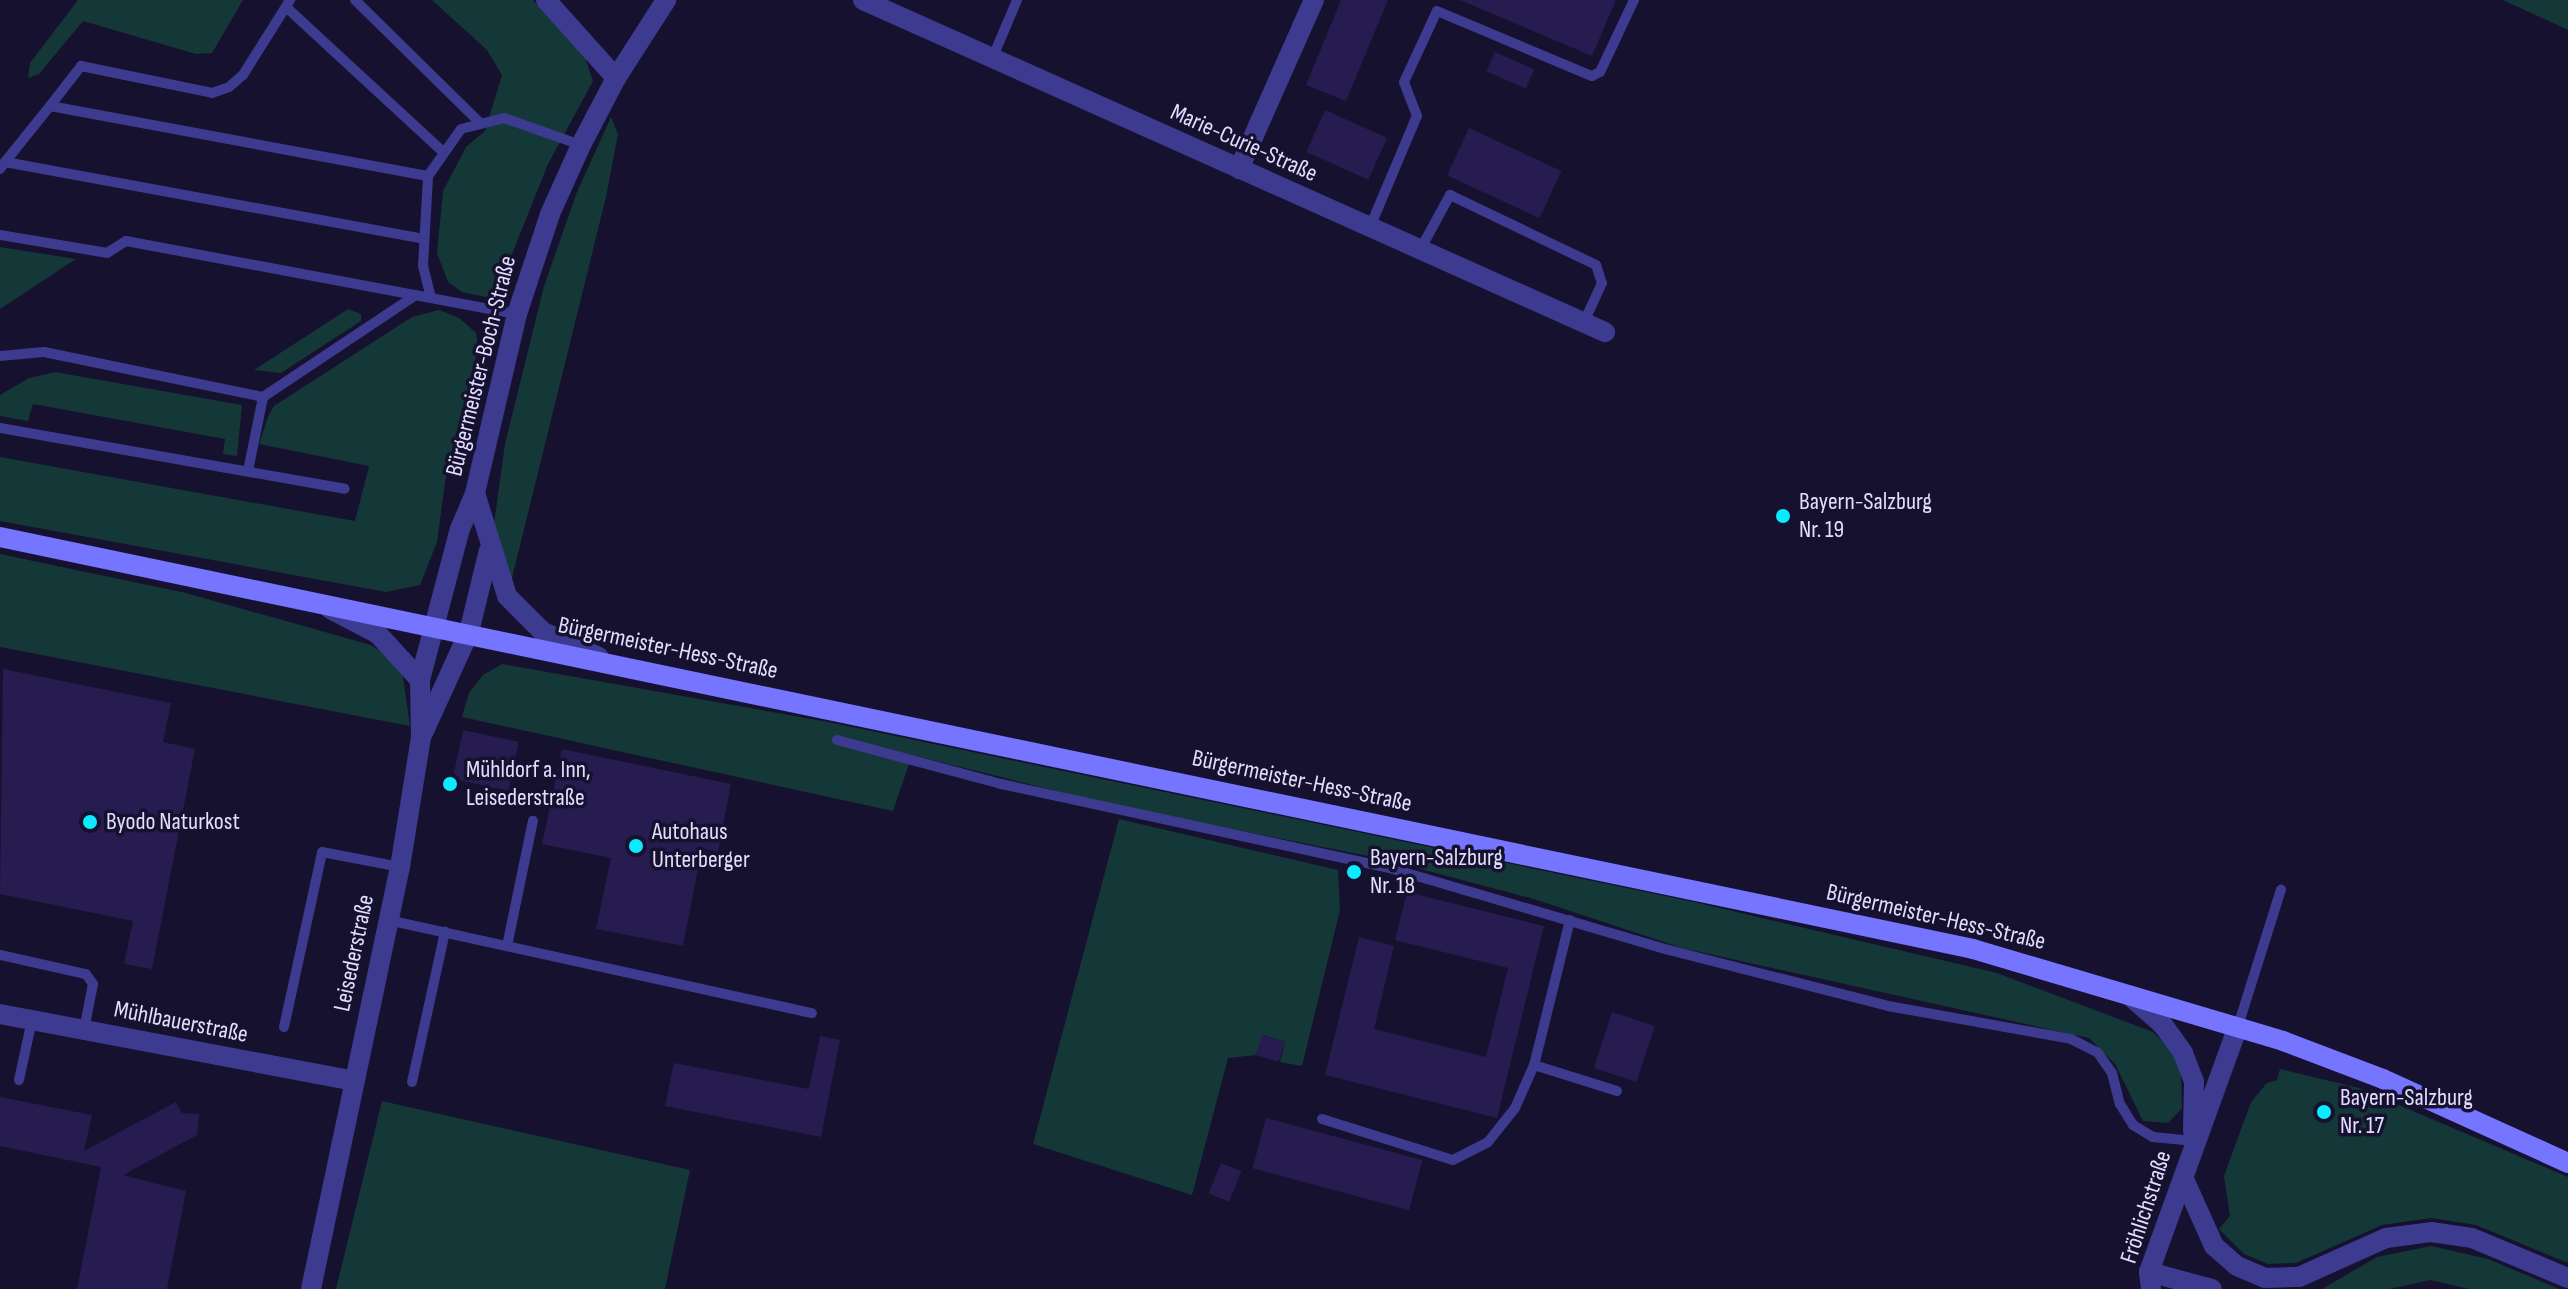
<!DOCTYPE html>
<html>
<head>
<meta charset="utf-8">
<style>
	body { margin:0 }
	#map { position:relative; width:2568px; height:1289px; overflow:hidden; background:#16112e; font-family:"Sofia Sans Condensed",sans-serif }
	div>[style] { position:absolute }
	.green>* { inset:0; background:#143837 }
	.building>* { inset:0; background:#261c50; transform-origin:0 0 }
	.lane>* { height:10px; margin:-5px; padding:0 5px; transform-origin:5px; border-radius:5px; background:#3c3b8f }
	.street>* { height:20px; margin:-10px; padding:0 10px; transform-origin:10px; border-radius:10px; background:#3c3b8f }
	.secondary>* { height:20px; margin:-10px; padding:0 10px; transform-origin:10px; border-radius:10px; background:#7675ff }
	.dots>* { width:22px; height:22px; translate:-50% -50%; box-sizing:border-box; border:4px solid #16112e; border-radius:50% }
	span { translate:-50% -50%; white-space:nowrap; text-align:center; line-height:1.15; -webkit-text-stroke:7px #16112e; paint-order:stroke }
	.street-label { font-size:24px; color:#e1deff }
	.poi-label { font-size:24px; color:#e1deff }
	.left { translate:0 -50%; text-align:left }
</style>
</head>
<body>
<div id="map">
	<div class="green">
		<i style="clip-path:polygon(78px 0,243px 0,212px 53px,196px 54px,83px 21px,39px 74px,28px 78px,30px 63px)"></i>
		<i style="clip-path:polygon(432px 0,533px 0,585px 57px,593px 81px,548px 164px,496px 294px,486px 297px,462px 292px,448px 282px,437px 253px,443px 191px,466px 147px,485px 131px,502px 75px,487px 50px)"></i>
		<i style="clip-path:polygon(2503px 0,2568px 0,2568px 30px)"></i>
		<i style="clip-path:polygon(611px 117px,618px 134px,606px 197px,511px 582px,494px 524px,505px 444px,544px 286px,577px 192px)"></i>
		<i style="clip-path:polygon(0 247px,76px 259px,0 309px)"></i>
		<i style="clip-path:polygon(348px 309px,361px 314px,361px 321px,281px 373px,254px 370px)"></i>
		<i style="clip-path:polygon(439px 310px,459px 318px,476px 333px,478px 348px,445px 482px,437px 542px,420px 585px,386px 592px,0 521px,0 457px,355px 521px,369px 466px,259px 444px,268px 417px,274px 406px,412px 317px)"></i>
		<i style="clip-path:polygon(55px 372px,242px 405px,237px 456px,223px 454px,225px 439px,33px 404px,28px 421px,0 416px,0 395px,29px 378px)"></i>
		<i style="clip-path:polygon(0 554px,186px 593px,371px 645px,396px 662px,403px 677px,410px 726px,0 647px)"></i>
		<i style="clip-path:polygon(502px 664px,828px 722px,1694px 902px,1997px 973px,2153px 1032px,2174px 1053px,2181px 1071px,2182px 1108px,2168px 1123px,2143px 1121px,2115px 1064px,2089px 1038px,1682px 948px,1534px 899px,1383px 859px,1121px 807px,912px 755px,893px 811px,462px 717px,469px 693px,483px 675px)"></i>
		<i style="clip-path:polygon(1119px 819px,1338px 870px,1340px 910px,1302px 1066px,1280px 1062px,1285px 1042px,1263px 1035px,1257px 1055px,1228px 1058px,1192px 1195px,1033px 1144px)"></i>
		<i style="clip-path:polygon(2280px 1069px,2359px 1088px,2568px 1177px,2568px 1263px,2476px 1225px,2431px 1218px,2382px 1225px,2296px 1263px,2268px 1264px,2244px 1254px,2219px 1229px,2230px 1216px,2224px 1176px,2251px 1102px,2267px 1083px,2277px 1080px)"></i>
		<i style="clip-path:polygon(382px 1101px,690px 1170px,665px 1289px,336px 1289px)"></i>
		<i style="clip-path:polygon(2431px 1246px,2488px 1259px,2559px 1289px,2469px 1289px,2430px 1280px,2389px 1289px,2322px 1289px,2377px 1257px)"></i>
	</div>
	<div class="building">
		<i style="clip-path:polygon(1341px 0,1388px 0,1346px 101px,1306px 85px)"></i>
		<i style="clip-path:polygon(1460px 0,1616px 0,1592px 56px)"></i>
		<i style="left:1495px;top:52px;width:43px;height:21px;rotate:24deg"></i>
		<i style="left:1325px;top:110px;width:68px;height:46px;rotate:24deg"></i>
		<i style="left:1469px;top:128px;width:102px;height:52px;rotate:25deg"></i>
		<i style="clip-path:polygon(3px 669px,171px 703px,163px 742px,195px 749px,152px 969px,124px 964px,133px 921px,0 894px)"></i>
		<i style="left:463px;top:730px;width:57px;height:50px;rotate:12deg"></i>
		<i style="clip-path:polygon(562px 749px,731px 784px,718px 852px,702px 848px,683px 946px,596px 929px,611px 858px,542px 844px)"></i>
		<i style="clip-path:polygon(1407px 892px,1544px 926px,1497px 1118px,1325px 1075px,1359px 937px,1394px 946px,1374px 1029px,1486px 1057px,1508px 968px,1395px 940px)"></i>
		<i style="left:1612px;top:1012px;width:45px;height:59px;rotate:18deg"></i>
		<i style="left:1262px;top:1035px;width:24px;height:21px;rotate:17deg"></i>
		<i style="clip-path:polygon(820px 1036px,840px 1040px,821px 1137px,665px 1106px,674px 1063px,809px 1089px)"></i>
		<i style="clip-path:polygon(0 1097px,92px 1115px,84px 1151px,176px 1102px,182px 1113px,199px 1114px,197px 1135px,123px 1175px,186px 1191px,167px 1289px,77px 1289px,101px 1167px,0 1146px)"></i>
		<i style="left:1266px;top:1118px;width:162px;height:52px;rotate:15deg"></i>
		<i style="left:1221px;top:1163px;width:22px;height:33px;rotate:22deg"></i>
	</div>
	<div class="lane">
		<i style="left:355px;top:0;width:173px;rotate:44.5deg"></i>
		<i style="left:286px;top:7px;width:212px;rotate:42.7deg"></i>
		<i style="left:992px;top:59px;width:64px;rotate:-67deg"></i>
		<i style="left:50px;top:106px;width:51px;rotate:-52.2deg"></i>
		<i style="left:81px;top:66px;width:134px;rotate:11.6deg"></i>
		<i style="left:212px;top:93px;width:18px;rotate:-19deg"></i>
		<i style="left:229px;top:87px;width:18px;rotate:-41deg"></i>
		<i style="left:243px;top:75px;width:89px;rotate:-57.9deg"></i>
		<i style="left:5px;top:162px;width:72px;rotate:-51.2deg"></i>
		<i style="left:50px;top:106px;width:384px;rotate:10.5deg"></i>
		<i style="left:0;top:169px;width:9px;rotate:-54deg"></i>
		<i style="left:5px;top:162px;width:426px;rotate:10.4deg"></i>
		<i style="left:1370px;top:227px;width:121px;rotate:-67.1deg"></i>
		<i style="left:1417px;top:116px;width:36px;rotate:-111deg"></i>
		<i style="left:1404px;top:82px;width:78px;rotate:-65.1deg"></i>
		<i style="left:1437px;top:11px;width:168px;rotate:22.8deg"></i>
		<i style="left:1592px;top:76px;width:9px;rotate:-27deg"></i>
		<i style="left:1600px;top:72px;width:80px;rotate:-64.7deg"></i>
		<i style="left:0;top:235px;width:109px;rotate:9.5deg"></i>
		<i style="left:107px;top:253px;width:22px;rotate:-32deg"></i>
		<i style="left:126px;top:241px;width:398px;rotate:10.6deg"></i>
		<i style="left:1420px;top:250px;width:63px;rotate:-61.4deg"></i>
		<i style="left:1450px;top:195px;width:162px;rotate:25.6deg"></i>
		<i style="left:1596px;top:265px;width:19px;rotate:72deg"></i>
		<i style="left:1602px;top:283px;width:43px;rotate:114.8deg"></i>
		<i style="left:431px;top:298px;width:33px;rotate:-104deg"></i>
		<i style="left:423px;top:266px;width:90px;rotate:-86.8deg"></i>
		<i style="left:428px;top:176px;width:57px;rotate:-54.9deg"></i>
		<i style="left:461px;top:129px;width:44px;rotate:-14.3deg"></i>
		<i style="left:504px;top:118px;width:82px;rotate:19.3deg"></i>
		<i style="left:0;top:356px;width:44px;rotate:-5.2deg"></i>
		<i style="left:44px;top:352px;width:224px;rotate:11.6deg"></i>
		<i style="left:263px;top:397px;width:184px;rotate:-33.7deg"></i>
		<i style="left:0;top:428px;width:350px;rotate:10deg"></i>
		<i style="left:248px;top:471px;width:76px;rotate:-78.5deg"></i>
		<i style="left:837px;top:740px;width:170px;rotate:15deg"></i>
		<i style="left:1001px;top:784px;width:401px;rotate:12.2deg"></i>
		<i style="left:1393px;top:869px;width:288px;rotate:16.4deg"></i>
		<i style="left:1669px;top:950px;width:226px;rotate:14.3deg"></i>
		<i style="left:1888px;top:1006px;width:186px;rotate:10.2deg"></i>
		<i style="left:2071px;top:1039px;width:30px;rotate:27deg"></i>
		<i style="left:2098px;top:1053px;width:24px;rotate:55deg"></i>
		<i style="left:2112px;top:1073px;width:32px;rotate:76deg"></i>
		<i style="left:2120px;top:1104px;width:25px;rotate:58deg"></i>
		<i style="left:2133px;top:1125px;width:23px;rotate:31deg"></i>
		<i style="left:2153px;top:1137px;width:41px;rotate:5.6deg"></i>
		<i style="left:388px;top:920px;width:434px;rotate:12.4deg"></i>
		<i style="left:1570px;top:920px;width:149px;rotate:103.9deg"></i>
		<i style="left:1534px;top:1065px;width:87px;rotate:17.4deg"></i>
		<i style="left:507px;top:946px;width:128px;rotate:-78.3deg"></i>
		<i style="left:0;top:955px;width:88px;rotate:12.5deg"></i>
		<i style="left:86px;top:974px;width:12px;rotate:55deg"></i>
		<i style="left:93px;top:984px;width:47px;rotate:101.1deg"></i>
		<i style="left:2238px;top:1026px;width:143px;rotate:-72.5deg"></i>
		<i style="left:284px;top:1027px;width:179px;rotate:-77.7deg"></i>
		<i style="left:322px;top:852px;width:79px;rotate:10.9deg"></i>
		<i style="left:19px;top:1080px;width:61px;rotate:-77.8deg"></i>
		<i style="left:412px;top:1082px;width:154px;rotate:-77.6deg"></i>
		<i style="left:1322px;top:1119px;width:137px;rotate:17.4deg"></i>
		<i style="left:1453px;top:1160px;width:39px;rotate:-27deg"></i>
		<i style="left:1488px;top:1142px;width:43px;rotate:-51.5deg"></i>
		<i style="left:1515px;top:1108px;width:47px;rotate:-66.2deg"></i>
	</div>
	<div class="street">
		<i style="left:546px;top:0;width:105px;rotate:48.1deg"></i>
		<i style="left:863px;top:0;width:813px;rotate:24.11deg"></i>
		<i style="left:1239px;top:169px;width:185px;rotate:-66.1deg"></i>
		<i style="left:475px;top:493px;width:108px;rotate:72.7deg"></i>
		<i style="left:507px;top:596px;width:51px;rotate:45deg"></i>
		<i style="left:543px;top:632px;width:61px;rotate:24.1deg"></i>
		<i style="left:330px;top:609px;width:54px;rotate:27.5deg"></i>
		<i style="left:378px;top:634px;width:62px;rotate:47.6deg"></i>
		<i style="left:423px;top:733px;width:111px;rotate:-65.5deg"></i>
		<i style="left:469px;top:632px;width:84px;rotate:-76.3deg"></i>
		<i style="left:2129px;top:995px;width:45px;rotate:41.4deg"></i>
		<i style="left:2163px;top:1025px;width:34px;rotate:54deg"></i>
		<i style="left:2183px;top:1053px;width:31px;rotate:69deg"></i>
		<i style="left:2194px;top:1082px;width:49px;rotate:91.2deg"></i>
		<i style="left:0;top:1014px;width:359px;rotate:10.7deg"></i>
		<i style="left:2184px;top:1179px;width:73px;rotate:65.9deg"></i>
		<i style="left:2214px;top:1246px;width:30px;rotate:41deg"></i>
		<i style="left:2237px;top:1266px;width:30px;rotate:23deg"></i>
		<i style="left:2265px;top:1278px;width:34px;rotate:-2deg"></i>
		<i style="left:2299px;top:1277px;width:95px;rotate:-24.1deg"></i>
		<i style="left:2386px;top:1238px;width:45px;rotate:-7.6deg"></i>
		<i style="left:2431px;top:1232px;width:41px;rotate:8.3deg"></i>
		<i style="left:2472px;top:1238px;width:104px;rotate:22.6deg"></i>
		<i style="left:2149px;top:1272px;width:65px;rotate:15.1deg"></i>
		<i style="left:311px;top:1289px;width:431px;rotate:-78.1deg"></i>
		<i style="left:400px;top:867px;width:132px;rotate:-80.8deg"></i>
		<i style="left:421px;top:737px;width:57px;rotate:-91deg"></i>
		<i style="left:420px;top:680px;width:156px;rotate:-75.2deg"></i>
		<i style="left:460px;top:529px;width:39px;rotate:-67deg"></i>
		<i style="left:475px;top:493px;width:184px;rotate:-76.8deg"></i>
		<i style="left:517px;top:314px;width:105px;rotate:-71.7deg"></i>
		<i style="left:550px;top:214px;width:76px;rotate:-65.8deg"></i>
		<i style="left:581px;top:145px;width:76px;rotate:-62.4deg"></i>
		<i style="left:616px;top:78px;width:93px;rotate:-57.3deg"></i>
		<i style="left:2151px;top:1289px;width:17px;rotate:-97deg"></i>
		<i style="left:2149px;top:1272px;width:262px;rotate:-70.1deg"></i>
	</div>
	<div class="secondary">
		<i style="left:0;top:537px;width:2016px;rotate:11.79deg"></i>
		<i style="left:1973px;top:949px;width:323px;rotate:16.5deg"></i>
		<i style="left:2283px;top:1041px;width:107px;rotate:20.8deg"></i>
		<i style="left:2383px;top:1079px;width:203px;rotate:24.4deg"></i>
	</div>
	<div class="dots">
		<i style="left:1783px;top:516px;background:#0aebff"></i>
		<i style="left:450px;top:784px;background:#0aebff"></i>
		<i style="left:90px;top:822px;background:#0aebff"></i>
		<i style="left:636px;top:846px;background:#0aebff"></i>
		<i style="left:1354px;top:872px;background:#0aebff"></i>
		<i style="left:2324px;top:1112px;background:#0aebff"></i>
	</div>
	<div class="street-label">
		<span style="left:1244px;top:143px;rotate:24deg">Marie-Curie-Straße</span>
		<span style="left:481px;top:366px;rotate:-76deg">Bürgermeister-Boch-Straße</span>
		<span style="left:668px;top:648px;rotate:12deg">Bürgermeister-Hess-Straße</span>
		<span style="left:1302px;top:781px;rotate:12deg">Bürgermeister-Hess-Straße</span>
		<span style="left:1936px;top:917px;rotate:13deg">Bürgermeister-Hess-Straße</span>
		<span style="left:354px;top:953px;rotate:-78deg">Leisederstraße</span>
		<span style="left:181px;top:1022px;rotate:11deg">Mühlbauerstraße</span>
		<span style="left:2146px;top:1207px;rotate:-72deg">Fröhlichstraße</span>
	</div>
	<div class="poi-label">
		<span class="left" style="left:1799px;top:516px">Bayern-Salzburg<br>Nr. 19</span>
		<span class="left" style="left:466px;top:784px">Mühldorf a. Inn,<br>Leisederstraße</span>
		<span class="left" style="left:106px;top:822px">Byodo Naturkost</span>
		<span class="left" style="left:652px;top:846px">Autohaus<br>Unterberger</span>
		<span class="left" style="left:1370px;top:872px">Bayern-Salzburg<br>Nr. 18</span>
		<span class="left" style="left:2340px;top:1112px">Bayern-Salzburg<br>Nr. 17</span>
	</div>
</div>
</body>
</html>
